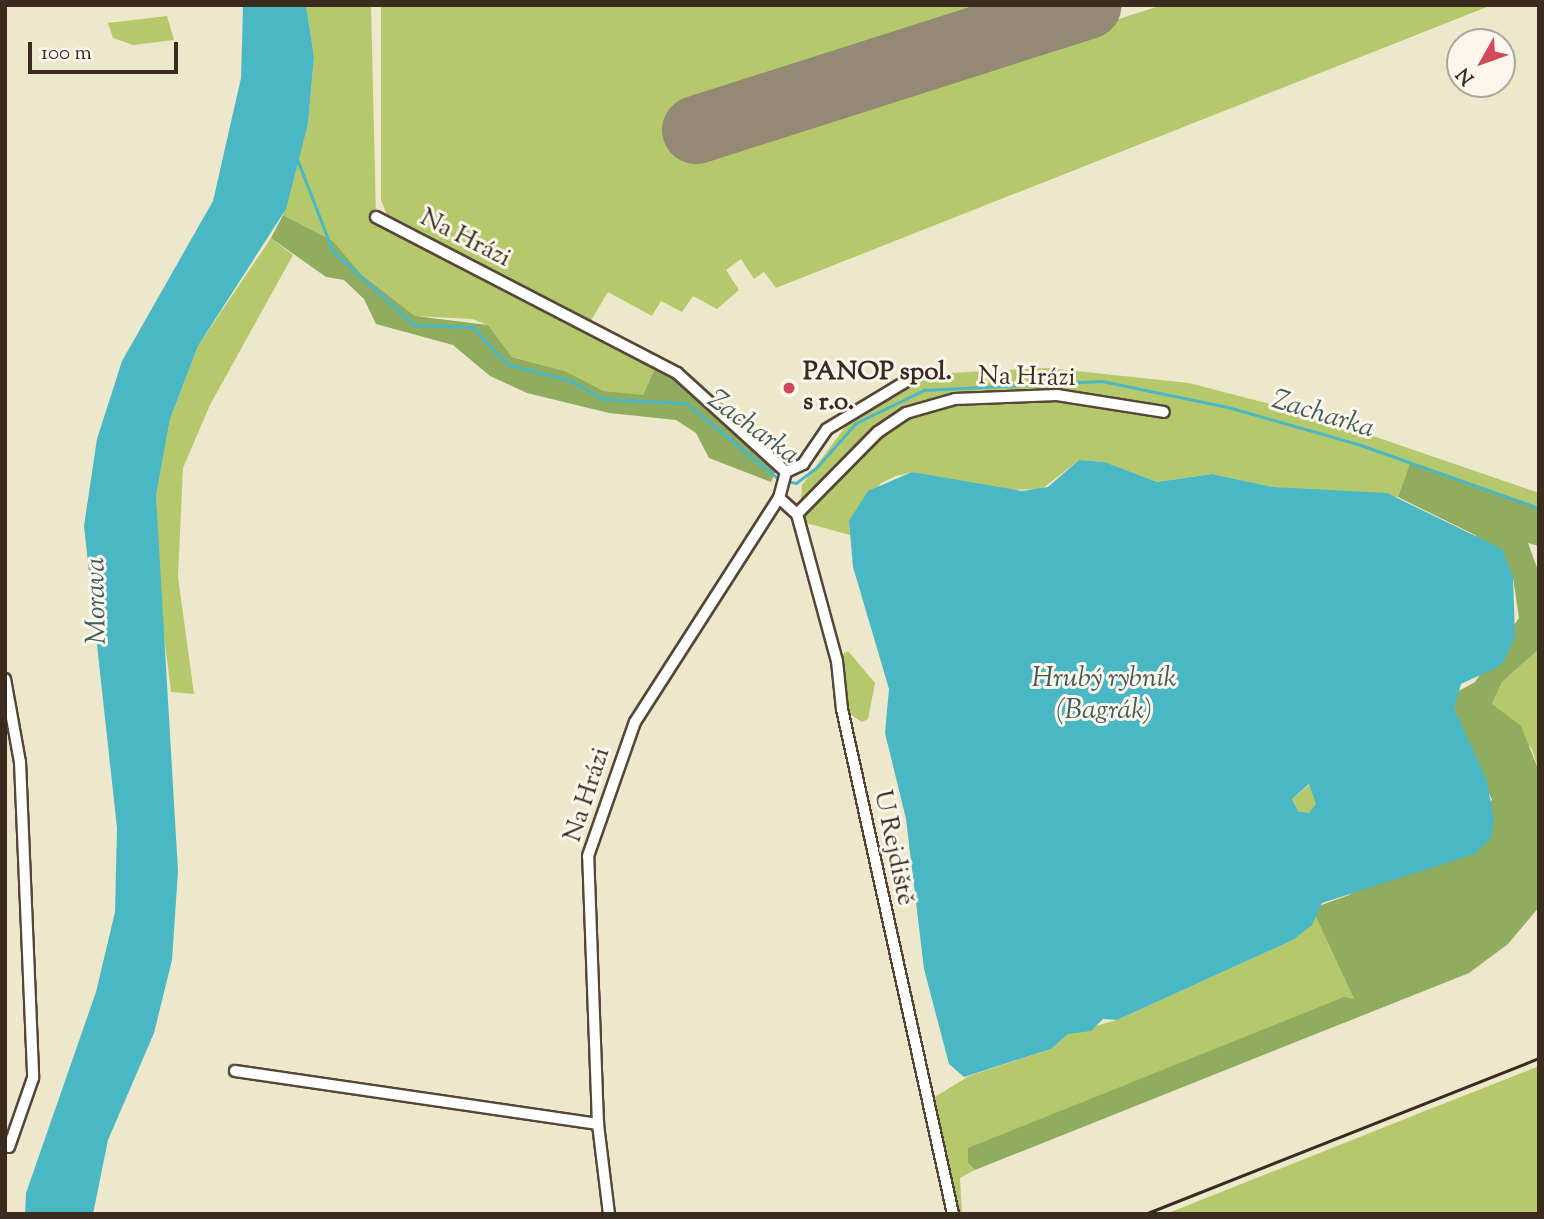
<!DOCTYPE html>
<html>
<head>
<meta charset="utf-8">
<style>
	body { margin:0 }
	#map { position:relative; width:1544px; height:1219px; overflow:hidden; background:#ede8cc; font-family:"Sorts Mill Goudy",serif }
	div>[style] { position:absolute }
	.green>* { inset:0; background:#b5c86b }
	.forest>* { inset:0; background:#90ac5f }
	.water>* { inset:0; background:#4ab8c4 }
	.stream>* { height:2.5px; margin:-1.25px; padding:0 1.25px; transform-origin:1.25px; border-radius:1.25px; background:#4ab8c4 }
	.runway>* { height:68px; margin:-34px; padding:0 34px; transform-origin:34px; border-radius:34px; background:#948975 }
	.roads { filter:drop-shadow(2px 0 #564638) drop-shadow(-2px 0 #564638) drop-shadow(0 2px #564638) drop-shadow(0 -2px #564638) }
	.minor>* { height:10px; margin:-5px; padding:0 5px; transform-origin:5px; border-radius:5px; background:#fff }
	.rail>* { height:2.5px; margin:-1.25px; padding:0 1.25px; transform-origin:1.25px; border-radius:1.25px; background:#3b2a1e }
	.dots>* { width:19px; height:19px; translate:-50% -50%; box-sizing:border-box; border:4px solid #fbf7ec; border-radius:50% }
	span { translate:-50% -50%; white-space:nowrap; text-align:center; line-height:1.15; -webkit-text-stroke:6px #fbf7ec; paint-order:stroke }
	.street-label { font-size:26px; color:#3b2a1e }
	.poi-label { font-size:26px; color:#3b2a1e; font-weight:700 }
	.left { translate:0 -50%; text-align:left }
	.water-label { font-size:28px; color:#405c58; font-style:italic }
	.frame { position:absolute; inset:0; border:7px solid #3b2a1e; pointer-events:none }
	.north { position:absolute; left:1446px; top:28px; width:70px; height:70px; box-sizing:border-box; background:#fbf7ec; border:2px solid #aea59a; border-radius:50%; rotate:230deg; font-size:19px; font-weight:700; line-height:28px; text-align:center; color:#3b2a1e }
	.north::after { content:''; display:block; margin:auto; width:24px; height:32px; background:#d1495b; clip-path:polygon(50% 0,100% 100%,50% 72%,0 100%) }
	.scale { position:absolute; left:28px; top:42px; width:150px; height:32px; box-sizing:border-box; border:4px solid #3b2a1e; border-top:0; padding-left:9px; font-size:21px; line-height:24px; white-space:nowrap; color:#3b2a1e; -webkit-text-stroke:5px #fbf7ec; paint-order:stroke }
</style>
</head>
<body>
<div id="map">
	<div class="green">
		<i style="clip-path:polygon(306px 5px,371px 5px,376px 217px,504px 292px,655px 369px,643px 396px,604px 391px,565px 371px,512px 357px,488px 325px,472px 319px,415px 316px,361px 274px,333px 241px,283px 215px,308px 124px,314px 57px)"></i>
		<i style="clip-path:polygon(381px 5px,1007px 5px,685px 107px,700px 151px,1163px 5px,1492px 5px,776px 288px,764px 272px,754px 279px,741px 259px,726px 270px,739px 290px,717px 309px,693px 296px,682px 312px,661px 301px,652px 316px,608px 292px,589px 324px,387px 215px,381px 200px)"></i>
		<i style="clip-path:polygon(167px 16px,174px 40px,133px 45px,113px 38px,108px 23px)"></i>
		<i style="clip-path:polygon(271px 238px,293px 255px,210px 405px,183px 468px,178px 577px,194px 694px,171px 692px,158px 586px,156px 496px,170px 419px,198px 346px)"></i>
		<i style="clip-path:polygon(1048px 368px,1189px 383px,1309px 414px,1539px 493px,1539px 508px,1410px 463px,1398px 497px,1273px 487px,1212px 474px,1157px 482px,1105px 462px,1079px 460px,1042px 489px,1005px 490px,912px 472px,896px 476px,881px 483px,849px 521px,850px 535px,799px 521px,802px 485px,834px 442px,855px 414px,905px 382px,929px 374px)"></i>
		<i style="clip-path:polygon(1539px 649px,1539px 771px,1532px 749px,1492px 704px,1502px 682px)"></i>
		<i style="clip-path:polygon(848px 651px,875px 683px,868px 719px,862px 722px,842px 709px,840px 656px)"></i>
		<i style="clip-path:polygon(1310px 784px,1317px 804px,1309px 813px,1298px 811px,1292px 799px)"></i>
		<i style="clip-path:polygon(1314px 913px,1354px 999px,968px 1163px,975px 1170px,960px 1178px,962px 1214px,953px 1214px,930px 1100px,969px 1076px,1051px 1049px,1068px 1034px,1117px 1020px,1293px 940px,1311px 925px)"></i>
		<i style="clip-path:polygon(1539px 1066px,1539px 1214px,1166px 1214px,1435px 1107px)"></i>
	</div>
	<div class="forest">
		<i style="clip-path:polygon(283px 215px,333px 241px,361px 274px,415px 316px,488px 325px,512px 357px,565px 371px,604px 391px,643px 395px,655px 369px,677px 379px,776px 470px,771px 482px,709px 458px,696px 433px,676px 420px,609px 413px,527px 393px,490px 376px,453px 345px,376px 324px,364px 299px,344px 280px,326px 277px,271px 238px)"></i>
		<i style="clip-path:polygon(1410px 463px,1539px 508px,1539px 546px,1528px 543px,1539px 573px,1539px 649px,1502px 682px,1492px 704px,1521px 726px,1539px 771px,1539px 907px,1508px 944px,1469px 973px,975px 1170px,968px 1163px,968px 1148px,1344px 997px,1354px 999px,1314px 913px,1316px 907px,1349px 895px,1492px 800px,1454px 708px,1455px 693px,1475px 682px,1519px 618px,1513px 577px,1475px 535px,1398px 497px)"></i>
	</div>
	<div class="water">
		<i style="clip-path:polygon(243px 5px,306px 5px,314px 57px,308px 124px,286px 209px,198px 346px,170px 419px,156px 496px,178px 871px,172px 960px,154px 1033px,108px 1140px,93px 1214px,25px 1214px,26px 1193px,96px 992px,115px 912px,117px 828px,84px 526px,97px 439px,122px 361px,213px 201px,241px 78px)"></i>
		<i style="clip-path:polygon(evenodd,1079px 460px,1105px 462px,1157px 482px,1212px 474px,1273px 487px,1387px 493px,1502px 549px,1513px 577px,1515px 637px,1502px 665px,1461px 684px,1454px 708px,1487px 781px,1494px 821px,1491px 838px,1475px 854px,1322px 903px,1312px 925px,1293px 940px,1117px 1020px,1103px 1019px,1091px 1031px,1068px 1034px,1051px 1049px,964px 1077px,949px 1064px,924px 969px,906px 819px,885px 733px,889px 689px,853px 567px,849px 521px,868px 491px,912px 472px,1022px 491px,1048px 487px,1079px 460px,1309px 784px,1316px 804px,1309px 813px,1298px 811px,1292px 799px,1309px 784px)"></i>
	</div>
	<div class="stream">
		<i style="left:297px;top:158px;width:100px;rotate:68.8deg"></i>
		<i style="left:333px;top:251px;width:110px;rotate:42.1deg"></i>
		<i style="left:415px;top:325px;width:58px;rotate:2deg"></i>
		<i style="left:473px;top:327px;width:50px;rotate:47.4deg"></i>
		<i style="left:507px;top:364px;width:67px;rotate:14.7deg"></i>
		<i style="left:572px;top:381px;width:36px;rotate:30deg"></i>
		<i style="left:603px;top:399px;width:83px;rotate:2.8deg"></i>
		<i style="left:686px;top:403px;width:122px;rotate:39.3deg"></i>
		<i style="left:787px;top:481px;width:9px;rotate:13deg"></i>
		<i style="left:796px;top:483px;width:25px;rotate:-37deg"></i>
		<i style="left:816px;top:468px;width:60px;rotate:-48.4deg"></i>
		<i style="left:856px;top:423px;width:76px;rotate:-25.9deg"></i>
		<i style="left:924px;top:390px;width:178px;rotate:-2.9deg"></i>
		<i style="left:1102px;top:381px;width:129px;rotate:11.7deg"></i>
		<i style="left:1228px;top:407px;width:135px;rotate:15.9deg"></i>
		<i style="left:1358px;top:444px;width:192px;rotate:19.5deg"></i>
	</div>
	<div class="runway">
		<i style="left:696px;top:130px;width:411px;rotate:-17.7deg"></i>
	</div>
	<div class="roads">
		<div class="minor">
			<i style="left:376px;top:217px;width:339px;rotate:27.4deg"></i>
			<i style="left:677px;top:373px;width:147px;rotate:42.2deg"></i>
			<i style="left:786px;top:472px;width:19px;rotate:-25deg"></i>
			<i style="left:803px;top:464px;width:42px;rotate:-55.6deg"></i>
			<i style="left:827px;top:429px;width:91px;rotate:-31.1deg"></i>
			<i style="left:779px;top:498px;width:24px;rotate:42deg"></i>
			<i style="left:797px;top:514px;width:152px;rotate:74.8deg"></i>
			<i style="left:837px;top:661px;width:48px;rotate:84.1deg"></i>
			<i style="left:842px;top:709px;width:517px;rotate:77.6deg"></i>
			<i style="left:797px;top:514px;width:115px;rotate:-45.4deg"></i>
			<i style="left:878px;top:432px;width:34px;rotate:-34deg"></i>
			<i style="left:906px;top:413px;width:51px;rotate:-15.9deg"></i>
			<i style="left:955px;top:399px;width:102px;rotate:-2.2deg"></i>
			<i style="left:1057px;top:395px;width:108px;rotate:9deg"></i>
			<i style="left:5px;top:679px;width:84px;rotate:79.8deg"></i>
			<i style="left:20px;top:762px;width:316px;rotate:87.6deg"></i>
			<i style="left:33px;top:1078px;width:73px;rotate:109.2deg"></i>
			<i style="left:235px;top:1071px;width:367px;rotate:8.3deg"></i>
			<i style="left:609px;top:1214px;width:91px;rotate:-97deg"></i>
			<i style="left:598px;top:1124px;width:268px;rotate:-92.1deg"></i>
			<i style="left:588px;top:856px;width:142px;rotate:-70.7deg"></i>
			<i style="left:635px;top:722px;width:266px;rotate:-57.3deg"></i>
			<i style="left:779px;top:498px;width:27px;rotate:-75deg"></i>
		</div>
	</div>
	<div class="rail">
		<i style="left:1145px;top:1214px;width:424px;rotate:-21.6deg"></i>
	</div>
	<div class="dots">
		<i style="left:789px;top:388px;background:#d1495b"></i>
	</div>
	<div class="street-label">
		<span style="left:465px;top:239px;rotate:27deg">Na Hrázi</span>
		<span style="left:1027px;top:378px;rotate:1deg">Na Hrázi</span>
		<span style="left:588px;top:795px;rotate:-72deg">Na Hrázi</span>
		<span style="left:893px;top:848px;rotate:78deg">U Rejdiště</span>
	</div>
	<div class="poi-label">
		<span class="left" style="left:803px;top:388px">PANOP spol.<br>s r.o.</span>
	</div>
	<div class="water-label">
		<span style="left:1323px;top:415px;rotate:17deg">Zacharka</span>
		<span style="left:753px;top:428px;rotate:36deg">Zacharka</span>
		<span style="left:97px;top:601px;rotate:-91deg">Morava</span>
		<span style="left:1104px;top:695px">Hrubý rybník<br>(Bagrák)</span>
	</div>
	<div class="frame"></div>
	<div class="north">N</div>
	<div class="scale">100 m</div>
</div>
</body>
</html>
